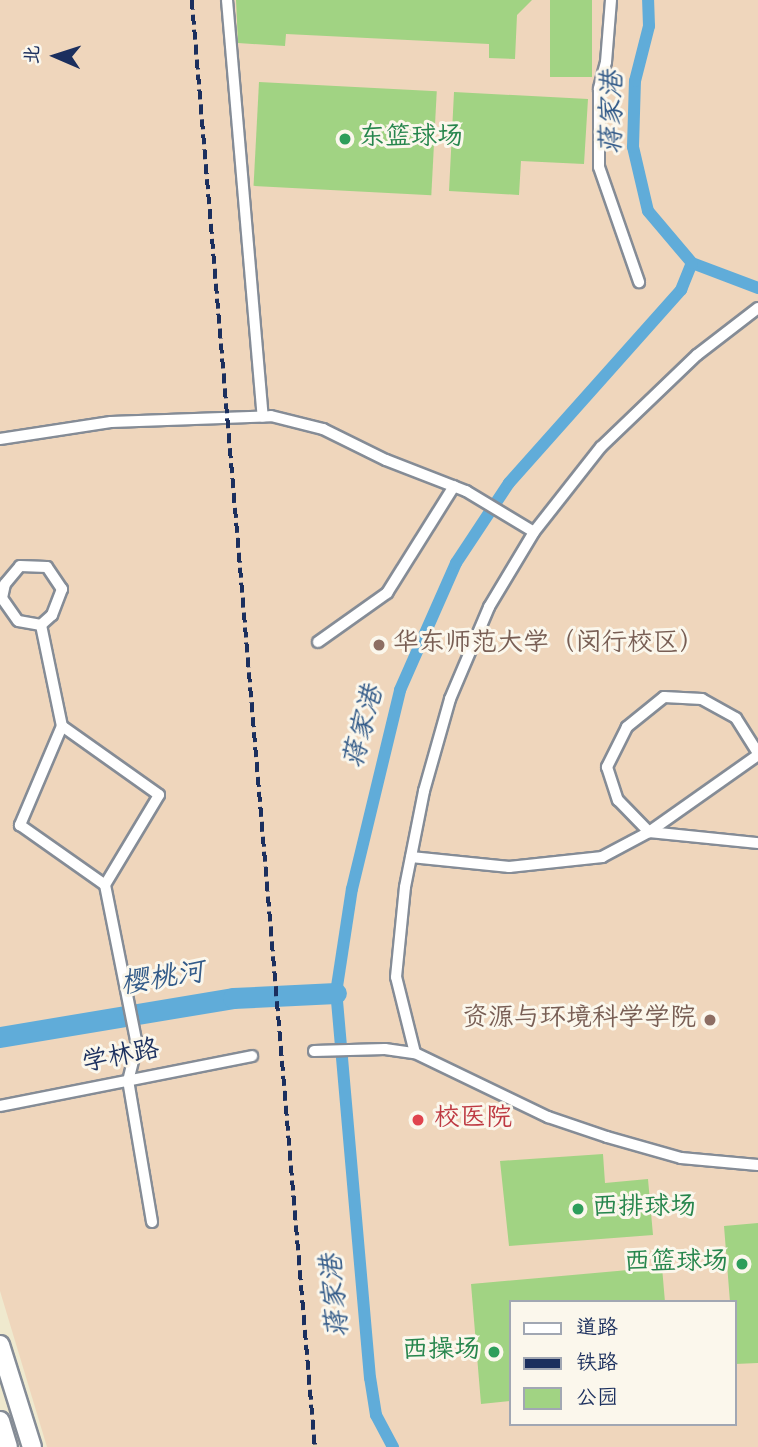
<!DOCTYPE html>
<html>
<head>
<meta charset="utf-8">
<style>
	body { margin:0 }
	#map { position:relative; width:758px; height:1447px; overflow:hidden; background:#efe9ce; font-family:Dekko,"LXGW WenKai TC",sans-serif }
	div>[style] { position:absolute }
	.built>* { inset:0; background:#efd6bc }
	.green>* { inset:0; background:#a1d383; transform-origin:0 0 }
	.canal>* { height:12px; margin:-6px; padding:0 6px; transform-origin:6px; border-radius:6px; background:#60acd9 }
	.river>* { height:21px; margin:-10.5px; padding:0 10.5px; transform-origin:10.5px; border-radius:10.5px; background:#60acd9 }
	.roads { filter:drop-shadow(2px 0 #858c96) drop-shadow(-2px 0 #858c96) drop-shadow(0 2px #858c96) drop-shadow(0 -2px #858c96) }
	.street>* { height:10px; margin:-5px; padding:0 5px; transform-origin:5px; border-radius:5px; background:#fff }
	.primary>* { height:18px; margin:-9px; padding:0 9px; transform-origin:9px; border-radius:9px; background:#fff }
	.rail>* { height:3.5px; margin-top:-1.75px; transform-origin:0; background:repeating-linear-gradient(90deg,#1b2f5e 0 10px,transparent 0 15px) }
	.dots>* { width:19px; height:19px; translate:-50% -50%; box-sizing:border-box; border:4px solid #fbf7ec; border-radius:50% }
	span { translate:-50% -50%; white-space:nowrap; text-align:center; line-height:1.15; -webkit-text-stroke:6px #fbf7ec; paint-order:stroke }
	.leisure-label { font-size:26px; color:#27864d }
	.left { translate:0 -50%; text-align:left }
	.right { translate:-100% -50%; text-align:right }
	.education-label { font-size:26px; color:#785e54 }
	.street-label { font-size:26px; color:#1b2f5e }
	.health-label { font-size:26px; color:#be3a42 }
	.water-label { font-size:28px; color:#335b89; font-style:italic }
	.legend { position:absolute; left:509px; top:1300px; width:228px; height:126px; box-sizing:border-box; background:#fbf7ec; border:2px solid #a1a7b3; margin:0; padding:9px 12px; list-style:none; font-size:21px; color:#1b2f5e }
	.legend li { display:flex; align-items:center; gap:14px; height:35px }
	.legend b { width:35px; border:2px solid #a1a7b3 }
	.north { position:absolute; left:21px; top:21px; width:70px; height:70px; -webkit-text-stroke:5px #fbf7ec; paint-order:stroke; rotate:273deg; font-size:19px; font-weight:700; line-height:28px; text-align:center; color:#1b2f5e }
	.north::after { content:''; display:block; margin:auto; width:24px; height:32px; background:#1b2f5e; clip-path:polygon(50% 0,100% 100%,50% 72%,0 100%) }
</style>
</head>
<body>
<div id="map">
	<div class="built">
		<i style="clip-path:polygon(evenodd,0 0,758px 0,758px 1447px,47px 1447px,0 1291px,0 0,511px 1302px,735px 1302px,735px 1424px,511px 1424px,511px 1302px)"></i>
	</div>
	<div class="green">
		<i style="clip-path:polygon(236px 0,532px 0,517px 15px,515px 59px,489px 58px,489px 44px,286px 34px,285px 46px,238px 43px)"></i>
		<i style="left:550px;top:0;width:42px;height:77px"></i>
		<i style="left:259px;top:82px;width:178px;height:104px;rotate:3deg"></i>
		<i style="clip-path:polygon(454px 92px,588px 99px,584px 164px,521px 161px,519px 195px,449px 191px)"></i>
		<i style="clip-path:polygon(603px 1154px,605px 1183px,648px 1179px,653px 1235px,509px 1246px,500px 1161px)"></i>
		<i style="clip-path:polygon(758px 1223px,758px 1363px,735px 1364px,735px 1302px,730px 1302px,724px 1226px)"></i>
		<i style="clip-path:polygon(662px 1267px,665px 1302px,511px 1302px,511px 1401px,481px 1404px,471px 1284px)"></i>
	</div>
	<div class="canal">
		<i style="left:692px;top:263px;width:71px;rotate:20.7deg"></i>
		<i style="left:393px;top:1447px;width:36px;rotate:-118deg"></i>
		<i style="left:376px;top:1415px;width:37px;rotate:-99deg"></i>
		<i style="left:370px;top:1378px;width:386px;rotate:-95deg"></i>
		<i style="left:336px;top:993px;width:105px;rotate:-81.3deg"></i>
		<i style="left:352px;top:889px;width:205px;rotate:-76.4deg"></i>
		<i style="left:400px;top:690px;width:139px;rotate:-66.2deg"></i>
		<i style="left:456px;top:563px;width:96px;rotate:-56.5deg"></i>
		<i style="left:509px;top:483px;width:259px;rotate:-48.3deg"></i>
		<i style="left:681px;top:290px;width:29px;rotate:-68deg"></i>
		<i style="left:692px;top:263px;width:68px;rotate:-130.2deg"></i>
		<i style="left:648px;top:211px;width:66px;rotate:-103.2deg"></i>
		<i style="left:633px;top:147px;width:66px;rotate:-88.3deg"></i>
		<i style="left:635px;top:81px;width:57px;rotate:-75.7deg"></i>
		<i style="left:649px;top:26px;width:26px;rotate:-92deg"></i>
	</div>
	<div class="river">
		<i style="left:0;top:1037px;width:236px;rotate:-9.5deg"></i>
		<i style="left:233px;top:998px;width:103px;rotate:-2.8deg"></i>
	</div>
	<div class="roads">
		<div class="street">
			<i style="left:227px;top:0;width:418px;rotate:85.1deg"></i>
			<i style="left:611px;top:0;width:62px;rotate:94.6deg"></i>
			<i style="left:606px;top:62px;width:28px;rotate:105deg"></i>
			<i style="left:599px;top:89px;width:78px;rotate:90deg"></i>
			<i style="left:599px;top:167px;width:122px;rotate:70.8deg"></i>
			<i style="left:0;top:439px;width:112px;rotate:-8.7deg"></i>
			<i style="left:111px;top:422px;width:160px;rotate:-2.1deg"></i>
			<i style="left:271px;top:416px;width:54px;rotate:14deg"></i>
			<i style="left:323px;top:429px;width:70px;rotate:26.2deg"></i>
			<i style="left:386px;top:460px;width:86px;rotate:21.2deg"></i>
			<i style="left:466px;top:491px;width:79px;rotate:31.1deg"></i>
			<i style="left:41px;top:625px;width:23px;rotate:-170deg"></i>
			<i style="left:18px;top:621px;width:28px;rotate:-125deg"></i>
			<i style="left:2px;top:598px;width:14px;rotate:-78deg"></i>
			<i style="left:5px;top:584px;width:23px;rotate:-50deg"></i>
			<i style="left:20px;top:566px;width:27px;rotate:2deg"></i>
			<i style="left:47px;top:567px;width:27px;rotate:56deg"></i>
			<i style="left:62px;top:589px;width:28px;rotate:111deg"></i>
			<i style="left:52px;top:615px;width:15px;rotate:138deg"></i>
			<i style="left:41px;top:625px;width:103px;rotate:78.3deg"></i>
			<i style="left:62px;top:726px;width:108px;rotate:113deg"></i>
			<i style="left:20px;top:825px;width:104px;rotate:35.2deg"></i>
			<i style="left:318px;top:642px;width:85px;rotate:-35.4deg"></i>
			<i style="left:387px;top:593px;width:126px;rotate:-57.9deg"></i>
			<i style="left:62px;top:726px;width:119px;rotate:35.4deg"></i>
			<i style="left:159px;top:795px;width:105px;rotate:121deg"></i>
			<i style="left:105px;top:885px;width:163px;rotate:78.7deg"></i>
			<i style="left:137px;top:1045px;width:36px;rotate:104deg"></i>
			<i style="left:128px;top:1080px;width:144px;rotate:80.4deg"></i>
			<i style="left:758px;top:753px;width:41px;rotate:-122.2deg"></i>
			<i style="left:736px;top:718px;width:39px;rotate:-151deg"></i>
			<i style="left:702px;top:699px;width:38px;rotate:-177deg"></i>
			<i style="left:664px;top:697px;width:48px;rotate:141deg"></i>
			<i style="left:627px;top:727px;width:45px;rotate:116.6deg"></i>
			<i style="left:607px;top:767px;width:35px;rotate:72deg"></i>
			<i style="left:618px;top:800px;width:45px;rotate:45.9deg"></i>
			<i style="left:649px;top:832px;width:110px;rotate:5.8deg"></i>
			<i style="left:411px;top:857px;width:99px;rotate:5.8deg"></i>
			<i style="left:509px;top:867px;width:94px;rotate:-6.1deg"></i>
			<i style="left:602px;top:857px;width:53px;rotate:-28deg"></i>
			<i style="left:649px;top:832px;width:133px;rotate:-35.2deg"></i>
			<i style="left:314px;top:1051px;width:71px;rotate:-1.6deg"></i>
			<i style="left:385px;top:1049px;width:30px;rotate:8deg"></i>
			<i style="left:415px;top:1053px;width:148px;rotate:25.7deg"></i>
			<i style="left:548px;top:1117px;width:62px;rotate:18.7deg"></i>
			<i style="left:607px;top:1137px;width:77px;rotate:15.8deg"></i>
			<i style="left:681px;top:1158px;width:77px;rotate:5.2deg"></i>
			<i style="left:415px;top:1053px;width:78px;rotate:-104deg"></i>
			<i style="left:396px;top:977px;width:90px;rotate:-84.3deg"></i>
			<i style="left:405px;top:887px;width:98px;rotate:-78.8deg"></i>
			<i style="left:424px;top:791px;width:96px;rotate:-74.2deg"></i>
			<i style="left:450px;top:699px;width:100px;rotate:-67deg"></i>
			<i style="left:489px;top:607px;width:87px;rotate:-59deg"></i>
			<i style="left:534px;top:532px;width:108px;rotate:-51.8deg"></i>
			<i style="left:601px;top:447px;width:133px;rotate:-43.8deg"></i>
			<i style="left:697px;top:355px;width:77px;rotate:-37.6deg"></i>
			<i style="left:0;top:1106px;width:257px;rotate:-11.2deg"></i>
		</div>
		<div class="primary">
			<i style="left:0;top:1345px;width:107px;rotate:72.6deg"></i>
			<i style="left:0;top:1421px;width:27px;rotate:73deg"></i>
		</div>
	</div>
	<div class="rail">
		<i style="left:192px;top:0;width:1452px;rotate:85.14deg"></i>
	</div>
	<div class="dots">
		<i style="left:345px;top:139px;background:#2e9e5b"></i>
		<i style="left:379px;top:645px;background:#8d6e63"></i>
		<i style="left:710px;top:1020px;background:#8d6e63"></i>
		<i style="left:418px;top:1120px;background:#e0444e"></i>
		<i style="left:578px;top:1209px;background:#2e9e5b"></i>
		<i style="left:742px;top:1264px;background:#2e9e5b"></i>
		<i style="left:494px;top:1352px;background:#2e9e5b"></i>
	</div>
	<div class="leisure-label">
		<span class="left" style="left:359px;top:139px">东篮球场</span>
		<span class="left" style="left:592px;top:1209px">西排球场</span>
		<span class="right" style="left:728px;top:1264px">西篮球场</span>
		<span class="right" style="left:480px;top:1352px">西操场</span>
	</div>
	<div class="education-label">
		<span class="left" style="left:393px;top:645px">华东师范大学（闵行校区）</span>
		<span class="right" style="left:696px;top:1020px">资源与环境科学学院</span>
	</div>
	<div class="street-label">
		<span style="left:121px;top:1058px;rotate:-11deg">学林路</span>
	</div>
	<div class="health-label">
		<span class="left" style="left:434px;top:1120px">校医院</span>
	</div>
	<div class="water-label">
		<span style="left:615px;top:113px;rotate:-89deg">蒋家港</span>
		<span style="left:366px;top:728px;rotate:-75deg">蒋家港</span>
		<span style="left:163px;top:981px;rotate:-9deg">樱桃河</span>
		<span style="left:338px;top:1296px;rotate:-95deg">蒋家港</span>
	</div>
	<ul class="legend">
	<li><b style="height:9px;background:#fff"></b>道路</li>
	<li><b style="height:9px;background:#1b2f5e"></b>铁路</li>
	<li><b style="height:19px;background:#a1d383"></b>公园</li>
	</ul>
	<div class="north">北</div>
</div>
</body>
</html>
